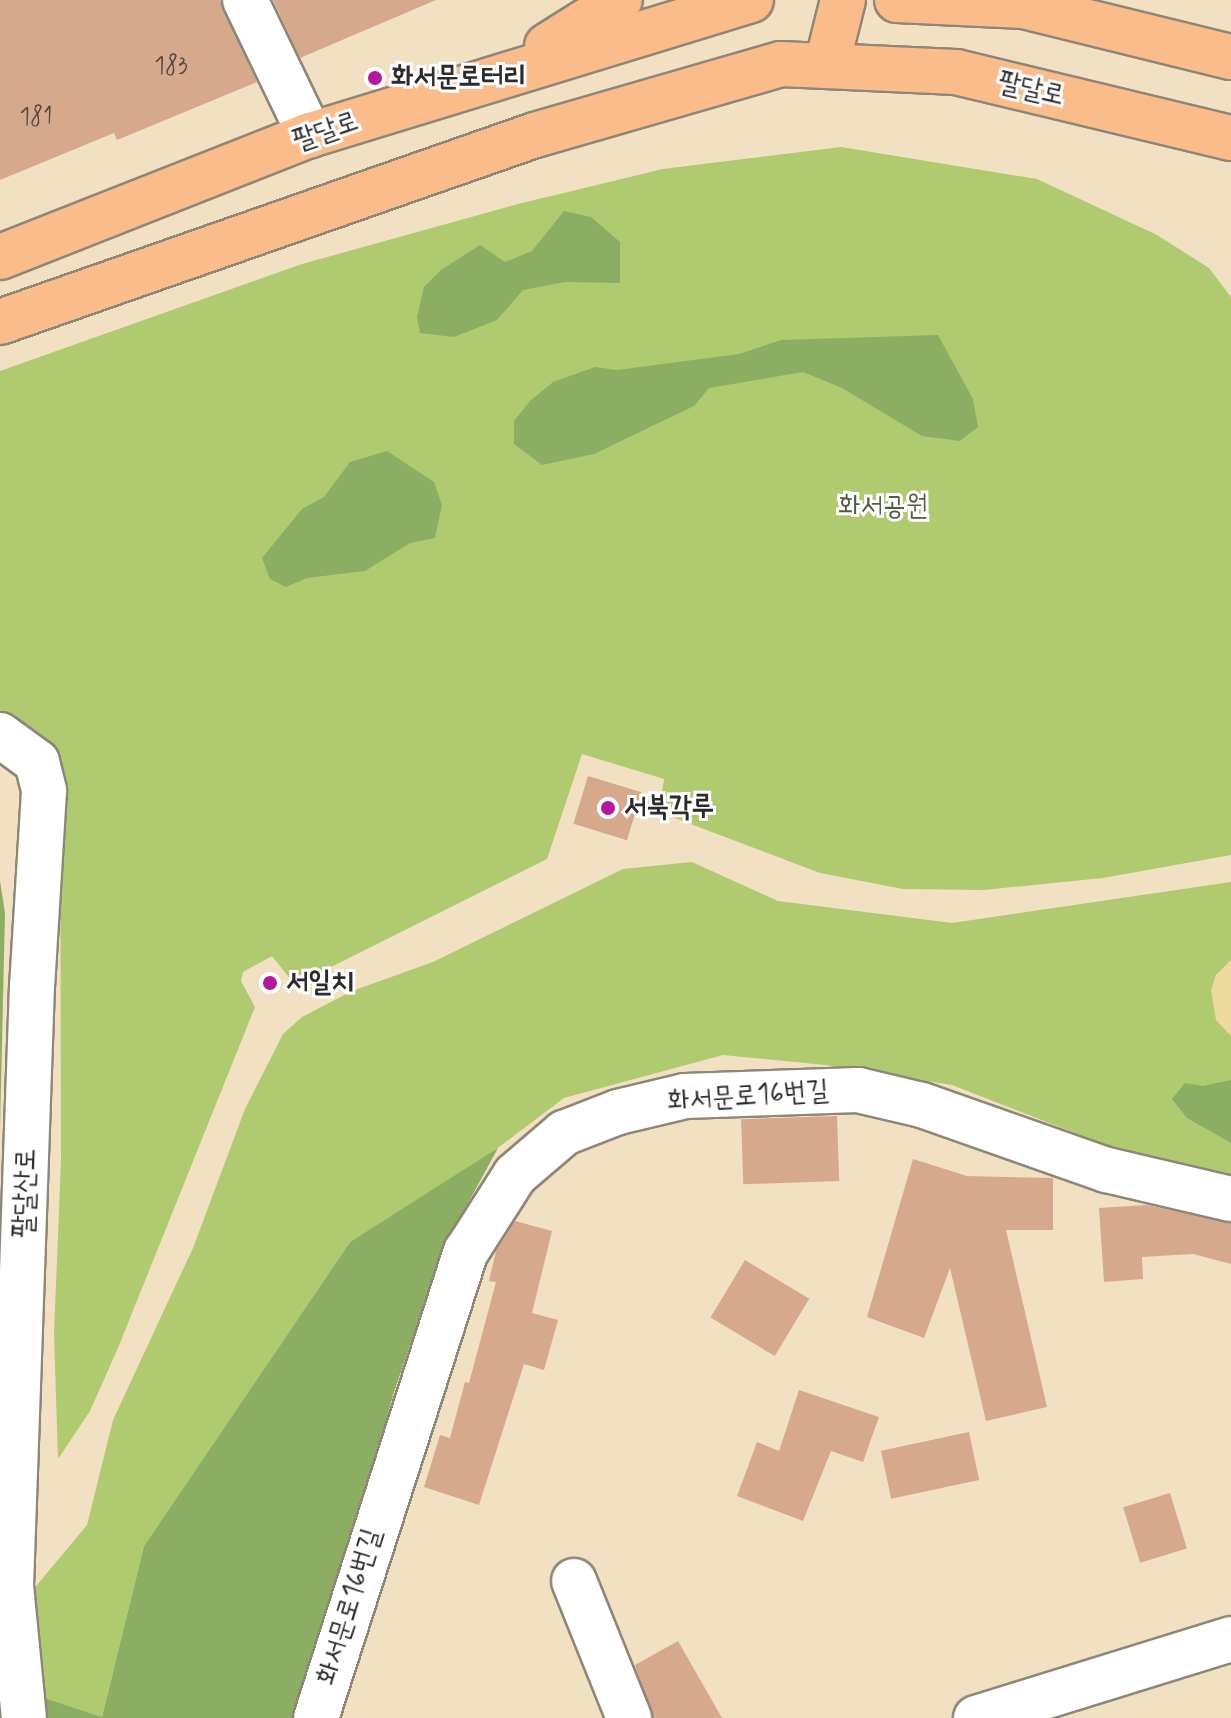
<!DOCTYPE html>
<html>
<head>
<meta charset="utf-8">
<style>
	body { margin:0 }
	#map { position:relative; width:1231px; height:1718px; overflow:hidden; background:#f2e0c3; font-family:Mynerve,"Poor Story",sans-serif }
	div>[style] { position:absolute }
	.green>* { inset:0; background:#b0ca70 }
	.forest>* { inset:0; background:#8cae62 }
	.sand>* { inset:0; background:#eeda9e }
	.building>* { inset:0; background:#d6a98c; transform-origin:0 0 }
	.roads { filter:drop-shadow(2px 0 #8e8677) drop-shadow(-2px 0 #8e8677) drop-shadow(0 2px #8e8677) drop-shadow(0 -2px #8e8677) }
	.minor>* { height:44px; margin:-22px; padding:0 22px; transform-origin:22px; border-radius:22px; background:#fff }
	.major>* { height:44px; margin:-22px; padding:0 22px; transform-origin:22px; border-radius:22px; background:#fabc8b }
	.dots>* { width:22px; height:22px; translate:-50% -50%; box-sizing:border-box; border:4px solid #fff; border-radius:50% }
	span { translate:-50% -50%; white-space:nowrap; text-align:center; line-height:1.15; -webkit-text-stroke:6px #fff; paint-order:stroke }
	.number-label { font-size:24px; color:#564a43 }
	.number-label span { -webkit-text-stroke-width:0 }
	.poi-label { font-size:28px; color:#2b2b2b; font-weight:700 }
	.left { translate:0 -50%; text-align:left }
	.street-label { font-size:28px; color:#2b2b2b }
	.park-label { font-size:28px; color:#535b40 }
</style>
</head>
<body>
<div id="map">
	<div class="green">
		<i style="clip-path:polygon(841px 147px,1037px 179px,1157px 235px,1209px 268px,1231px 297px,1231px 855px,1103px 878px,983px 890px,903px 889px,820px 873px,659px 812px,664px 779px,582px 754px,547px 859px,295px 985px,272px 956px,243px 972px,241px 981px,255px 1007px,118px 1348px,90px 1411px,58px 1459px,54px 1334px,61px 1161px,60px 752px,0 715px,0 371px,302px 264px,518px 204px,663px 169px)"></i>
		<i style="clip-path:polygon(692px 862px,778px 901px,952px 923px,1231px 882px,1231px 1185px,1147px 1161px,952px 1085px,825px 1065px,723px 1055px,564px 1098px,483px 1159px,350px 1242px,144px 1546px,102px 1717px,9px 1686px,2px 1627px,87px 1525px,113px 1420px,193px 1248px,245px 1109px,283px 1034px,302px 1017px,352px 991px,433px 962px,623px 869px)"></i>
	</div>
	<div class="forest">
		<i style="clip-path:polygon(564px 211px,591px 217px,620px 242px,620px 283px,565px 282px,523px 290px,497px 320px,454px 337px,420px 333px,417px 317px,424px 287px,441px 270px,480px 245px,505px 262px,532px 251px)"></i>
		<i style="clip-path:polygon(938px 335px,973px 399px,978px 427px,960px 441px,922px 436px,842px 388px,803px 372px,709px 388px,694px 406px,594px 454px,542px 465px,514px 444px,514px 421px,530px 401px,553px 382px,595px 367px,617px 370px,739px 354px,781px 340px)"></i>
		<i style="clip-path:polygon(387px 451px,434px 482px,442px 505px,435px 538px,410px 543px,365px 571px,307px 578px,286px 587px,270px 579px,262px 558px,302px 509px,324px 497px,350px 462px)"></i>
		<i style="clip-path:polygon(0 881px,5px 913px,0 1130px)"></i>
		<i style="clip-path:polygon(1231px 1080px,1231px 1143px,1187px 1118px,1172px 1099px,1185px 1083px,1203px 1086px)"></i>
		<i style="clip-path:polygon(498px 1148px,443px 1249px,394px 1392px,304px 1718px,0 1718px,0 1609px,9px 1686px,102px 1717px,144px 1546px,350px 1242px)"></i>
	</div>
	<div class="sand">
		<i style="clip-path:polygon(1231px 960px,1231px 1036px,1216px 1020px,1211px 990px,1216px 975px)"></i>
	</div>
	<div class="building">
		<i style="clip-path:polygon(0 0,220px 0,257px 82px,117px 140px,114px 133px,0 180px)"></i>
		<i style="clip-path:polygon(273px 0,436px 0,300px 58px)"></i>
		<i style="left:588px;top:776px;width:56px;height:50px;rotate:17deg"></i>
		<i style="left:837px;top:1116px;width:65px;height:96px;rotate:88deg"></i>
		<i style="clip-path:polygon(913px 1159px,967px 1176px,1053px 1178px,1053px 1230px,1006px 1230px,1047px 1407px,986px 1421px,950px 1268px,924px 1338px,867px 1317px)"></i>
		<i style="clip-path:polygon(1147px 1205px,1231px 1223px,1231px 1264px,1193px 1254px,1142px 1257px,1143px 1279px,1104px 1282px,1099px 1208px)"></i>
		<i style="clip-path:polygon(515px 1221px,552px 1231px,532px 1313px,558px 1320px,544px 1370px,524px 1364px,479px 1505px,424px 1487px,440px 1435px,450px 1438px,465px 1382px,469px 1383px,496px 1282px,489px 1281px,496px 1251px)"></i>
		<i style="left:745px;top:1260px;width:75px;height:67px;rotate:31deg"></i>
		<i style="clip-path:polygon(799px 1390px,879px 1417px,863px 1462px,831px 1451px,803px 1521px,737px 1496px,757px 1442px,779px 1451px)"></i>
		<i style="left:969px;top:1432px;width:49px;height:90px;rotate:78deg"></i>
		<i style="left:1170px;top:1493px;width:58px;height:49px;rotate:73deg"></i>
		<i style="clip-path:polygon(678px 1641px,722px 1718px,653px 1718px,635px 1665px)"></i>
	</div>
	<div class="roads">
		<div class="minor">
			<i style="left:245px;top:0;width:150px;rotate:64.3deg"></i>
			<i style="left:0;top:735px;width:46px;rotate:36.1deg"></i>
			<i style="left:37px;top:762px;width:30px;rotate:76deg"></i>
			<i style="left:44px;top:791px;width:194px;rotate:93.5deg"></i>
			<i style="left:32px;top:985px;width:601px;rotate:92deg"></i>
			<i style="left:11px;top:1586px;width:133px;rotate:84.4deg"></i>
			<i style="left:574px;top:1581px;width:148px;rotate:68.1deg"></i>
			<i style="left:316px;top:1718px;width:490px;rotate:-72.2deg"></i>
			<i style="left:466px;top:1252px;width:91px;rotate:-57.5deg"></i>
			<i style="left:515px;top:1175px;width:65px;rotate:-40.6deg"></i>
			<i style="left:564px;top:1133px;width:58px;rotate:-21.3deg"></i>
			<i style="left:618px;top:1112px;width:69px;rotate:-13.4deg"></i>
			<i style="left:685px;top:1096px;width:173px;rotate:-2deg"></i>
			<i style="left:858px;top:1090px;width:66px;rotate:13.2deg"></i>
			<i style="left:922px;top:1105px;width:196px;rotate:19.4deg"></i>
			<i style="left:1107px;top:1170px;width:127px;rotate:13.2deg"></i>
			<i style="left:976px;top:1718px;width:267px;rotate:-17.2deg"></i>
		</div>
		<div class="major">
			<i style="left:897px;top:0;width:126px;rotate:2.7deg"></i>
			<i style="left:1023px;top:6px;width:214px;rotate:13.8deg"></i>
			<i style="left:547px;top:46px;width:86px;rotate:-32.2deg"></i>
			<i style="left:827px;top:64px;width:66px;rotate:-76deg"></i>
			<i style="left:0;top:257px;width:333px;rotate:-21.5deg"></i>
			<i style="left:310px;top:135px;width:461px;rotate:-17deg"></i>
			<i style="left:0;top:322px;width:567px;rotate:-19.27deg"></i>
			<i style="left:535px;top:135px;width:256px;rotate:-16.1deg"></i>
			<i style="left:781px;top:64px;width:175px;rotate:2.6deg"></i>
			<i style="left:956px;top:72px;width:283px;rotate:13.5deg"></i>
		</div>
	</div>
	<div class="dots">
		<i style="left:375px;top:78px;background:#b5179e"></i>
		<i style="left:608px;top:808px;background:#b5179e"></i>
		<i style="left:270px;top:983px;background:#b5179e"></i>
	</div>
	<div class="number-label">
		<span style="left:171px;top:67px">183</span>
		<span style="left:36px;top:118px">181</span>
	</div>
	<div class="poi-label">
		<span class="left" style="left:391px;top:78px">화서문로터리</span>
		<span class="left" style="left:624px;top:808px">서북각루</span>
		<span class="left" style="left:286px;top:983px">서일치</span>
	</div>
	<div class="street-label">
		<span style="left:1031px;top:90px;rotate:13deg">팔달로</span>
		<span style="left:326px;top:132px;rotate:-19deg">팔달로</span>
		<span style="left:748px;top:1097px;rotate:-4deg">화서문로16번길</span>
		<span style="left:26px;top:1193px;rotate:-88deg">팔달산로</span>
		<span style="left:350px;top:1607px;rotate:-73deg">화서문로16번길</span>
	</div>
	<div class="park-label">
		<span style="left:883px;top:507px">화서공원</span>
	</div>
</div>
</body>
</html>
